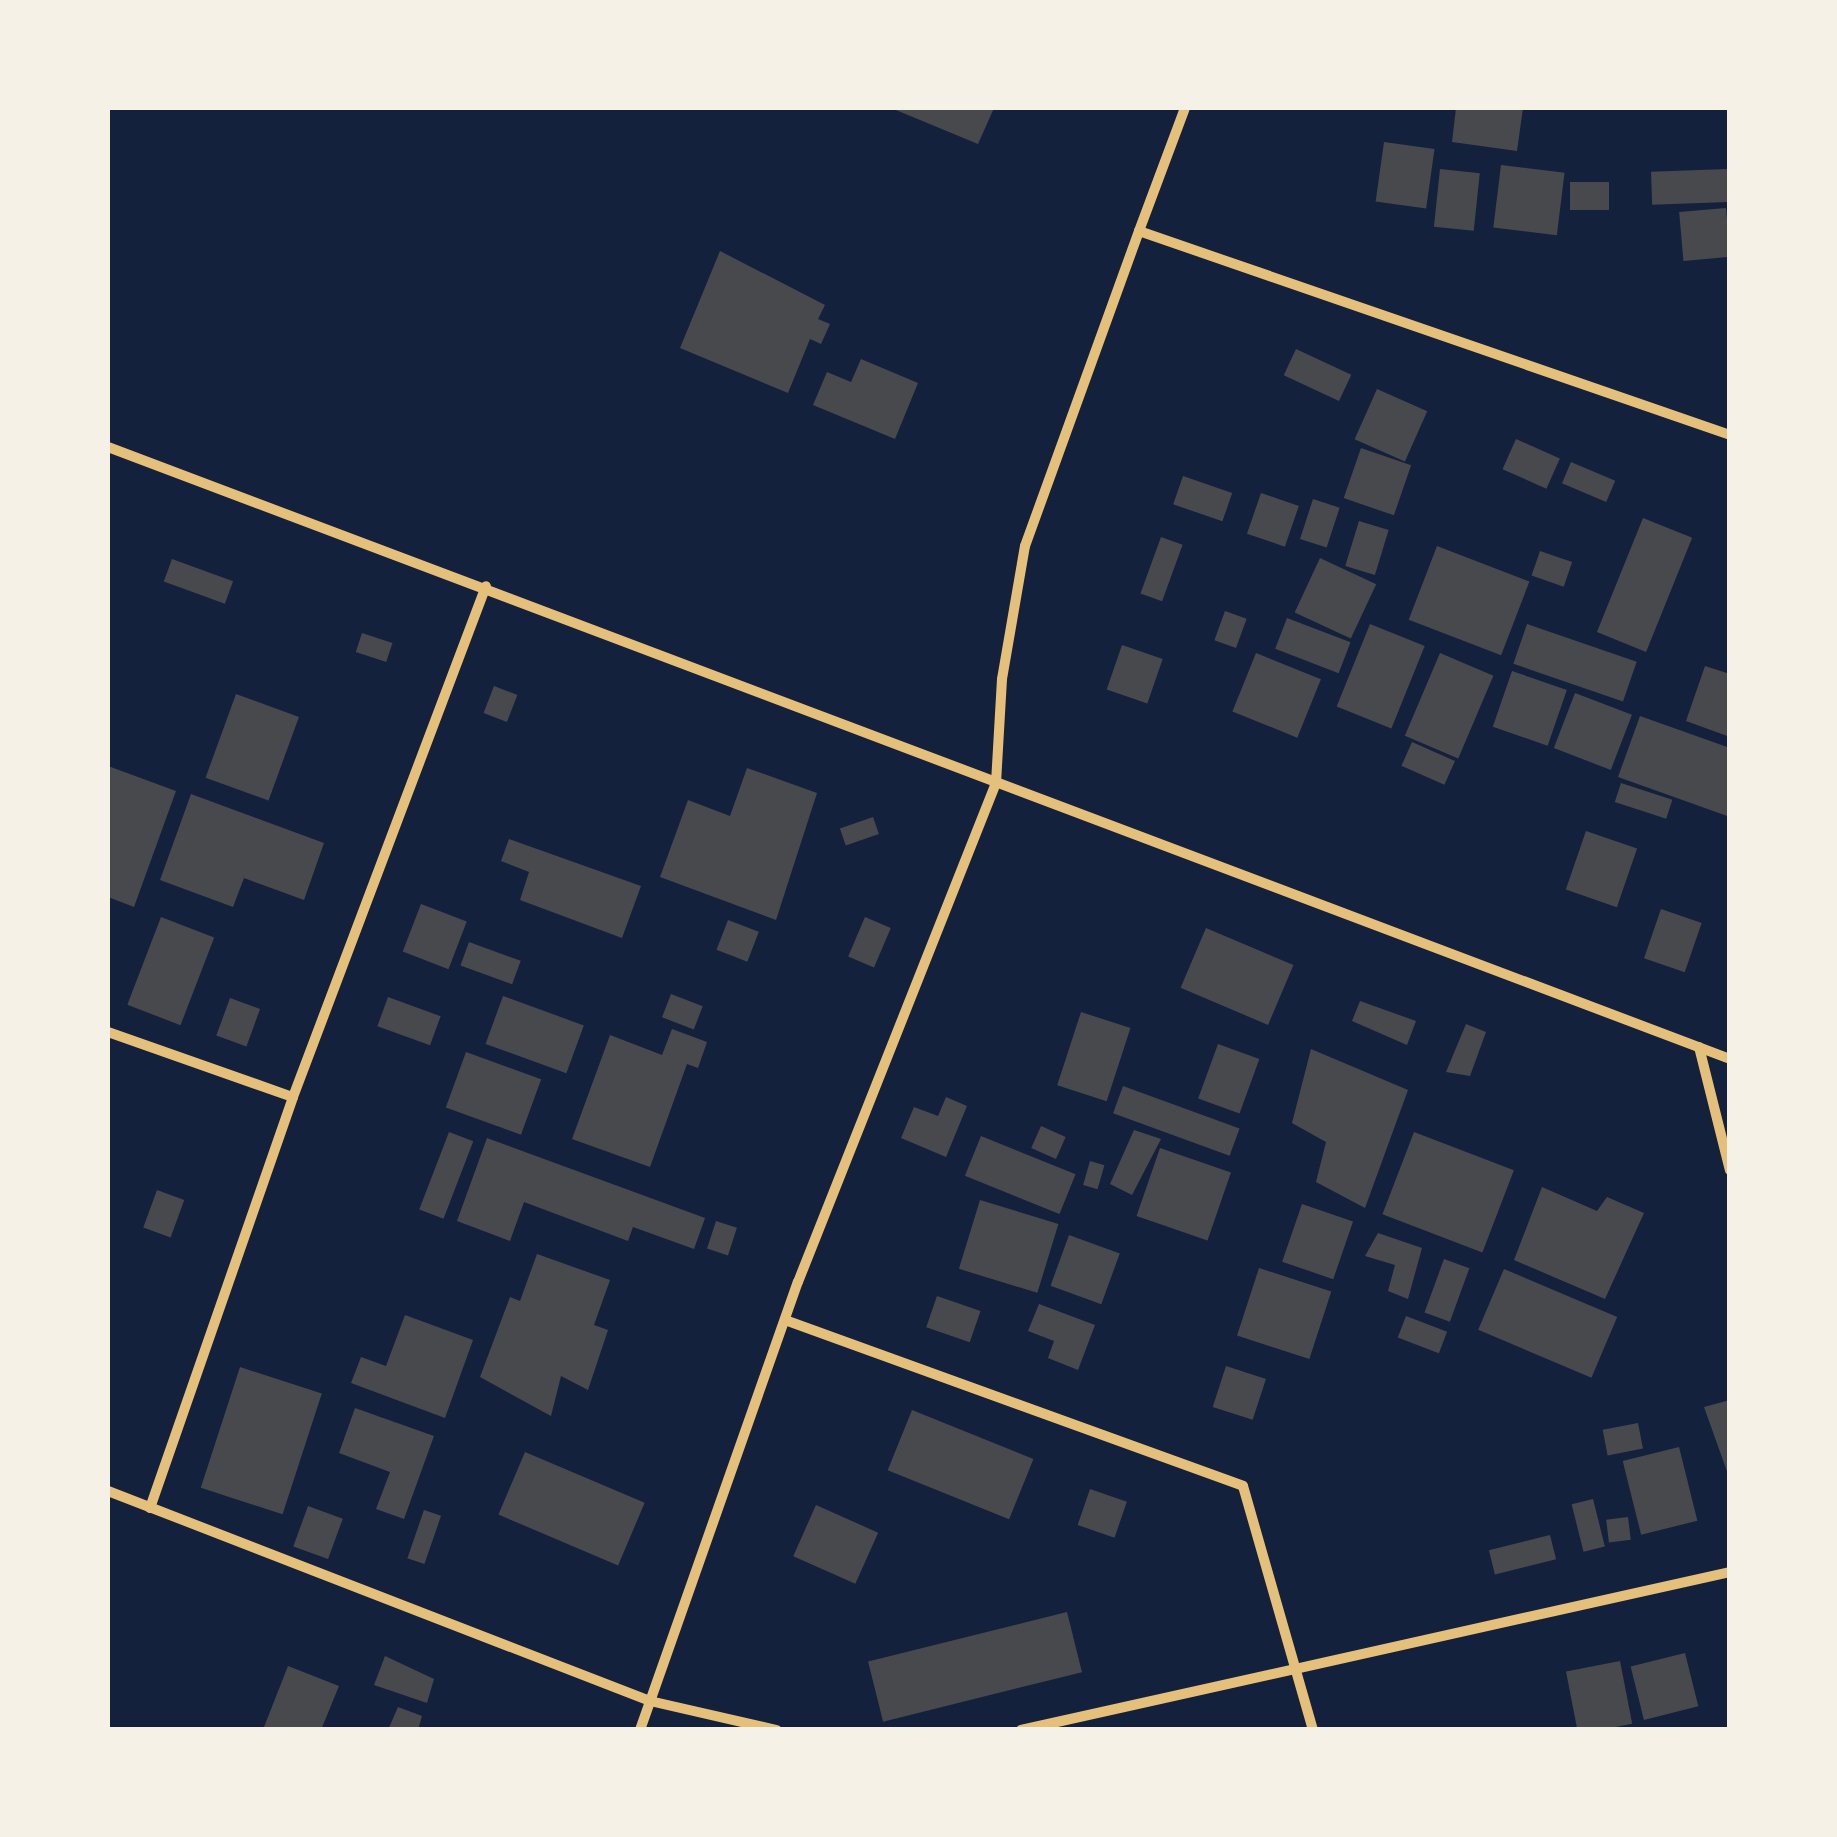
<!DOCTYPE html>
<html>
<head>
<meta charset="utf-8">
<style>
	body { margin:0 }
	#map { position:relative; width:1837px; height:1837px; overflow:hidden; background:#14213d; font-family:"Noto Sans",sans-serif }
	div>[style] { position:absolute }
	.building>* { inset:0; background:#48494c; transform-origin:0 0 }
	.minor>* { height:10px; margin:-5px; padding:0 5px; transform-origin:5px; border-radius:5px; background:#e5c07b }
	span { translate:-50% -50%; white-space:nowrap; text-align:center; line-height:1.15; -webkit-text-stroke:8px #f6f1e7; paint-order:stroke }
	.frame { position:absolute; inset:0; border:110px solid #f6f1e7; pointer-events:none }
</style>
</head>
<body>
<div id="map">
	<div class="building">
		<i style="clip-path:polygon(891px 108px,994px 108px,978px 144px)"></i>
		<i style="clip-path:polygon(1456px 108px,1523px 108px,1517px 151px,1452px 142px)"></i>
		<i style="left:1384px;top:142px;width:51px;height:60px;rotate:8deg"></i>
		<i style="left:1501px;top:165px;width:64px;height:63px;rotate:7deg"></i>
		<i style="left:1440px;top:169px;width:40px;height:58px;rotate:6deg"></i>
		<i style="left:1727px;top:169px;width:33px;height:76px;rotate:88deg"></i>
		<i style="left:1570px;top:182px;width:39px;height:28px"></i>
		<i style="left:1726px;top:208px;width:49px;height:47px;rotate:85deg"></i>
		<i style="clip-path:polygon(720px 251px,825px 305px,818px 319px,830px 324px,821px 344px,810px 339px,788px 393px,680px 348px)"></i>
		<i style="left:1296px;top:349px;width:61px;height:29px;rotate:25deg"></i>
		<i style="clip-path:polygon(861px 359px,918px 383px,895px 439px,813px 405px,827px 372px,851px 382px)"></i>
		<i style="left:1377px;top:389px;width:55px;height:55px;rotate:24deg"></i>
		<i style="left:1516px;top:439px;width:48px;height:33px;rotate:24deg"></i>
		<i style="left:1361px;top:448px;width:53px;height:53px;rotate:19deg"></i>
		<i style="left:1571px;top:462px;width:48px;height:23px;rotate:23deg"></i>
		<i style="left:1183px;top:476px;width:52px;height:30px;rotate:19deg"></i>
		<i style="left:1261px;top:493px;width:40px;height:43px;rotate:19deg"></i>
		<i style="left:1313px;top:499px;width:28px;height:42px;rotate:18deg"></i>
		<i style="left:1643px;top:518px;width:53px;height:123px;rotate:22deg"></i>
		<i style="left:1359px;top:521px;width:31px;height:47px;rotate:17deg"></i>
		<i style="left:1161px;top:537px;width:23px;height:60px;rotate:20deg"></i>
		<i style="left:1437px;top:546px;width:99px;height:79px;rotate:21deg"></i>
		<i style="left:1540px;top:551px;width:34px;height:26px;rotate:19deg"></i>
		<i style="left:1320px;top:558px;width:62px;height:60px;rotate:25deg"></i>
		<i style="left:172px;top:559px;width:65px;height:24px;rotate:20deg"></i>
		<i style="left:1225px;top:611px;width:23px;height:31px;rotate:20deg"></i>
		<i style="left:1287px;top:618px;width:68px;height:33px;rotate:21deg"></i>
		<i style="left:1370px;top:624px;width:59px;height:89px;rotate:22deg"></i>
		<i style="left:1527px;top:624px;width:116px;height:42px;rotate:19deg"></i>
		<i style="left:362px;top:633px;width:32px;height:20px;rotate:18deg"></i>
		<i style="left:1122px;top:645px;width:43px;height:47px;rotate:19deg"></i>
		<i style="left:1256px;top:653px;width:70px;height:63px;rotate:22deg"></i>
		<i style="left:1440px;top:653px;width:58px;height:90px;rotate:23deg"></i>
		<i style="clip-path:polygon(1705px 666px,1730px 674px,1730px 737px,1686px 721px)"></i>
		<i style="left:1512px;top:671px;width:58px;height:59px;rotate:19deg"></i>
		<i style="left:494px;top:686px;width:25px;height:29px;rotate:21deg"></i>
		<i style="left:1575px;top:693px;width:61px;height:59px;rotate:21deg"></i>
		<i style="left:236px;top:694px;width:67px;height:89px;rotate:20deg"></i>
		<i style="clip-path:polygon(1640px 716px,1730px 748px,1730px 817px,1618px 777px)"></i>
		<i style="left:1412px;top:742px;width:47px;height:26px;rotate:24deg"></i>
		<i style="clip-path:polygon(108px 766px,176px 791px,134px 907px,108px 897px)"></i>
		<i style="clip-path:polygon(747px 768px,817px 793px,776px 920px,660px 877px,688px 800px,730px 816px)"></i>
		<i style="left:1621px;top:783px;width:54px;height:20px;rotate:18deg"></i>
		<i style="clip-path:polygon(191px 794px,324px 843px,304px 900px,244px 878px,233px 907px,160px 880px)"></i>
		<i style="left:873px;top:817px;width:18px;height:35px;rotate:71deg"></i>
		<i style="left:1586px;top:831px;width:54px;height:62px;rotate:19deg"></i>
		<i style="clip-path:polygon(509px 839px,641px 886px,622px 938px,520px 900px,529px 872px,501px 861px)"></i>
		<i style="left:421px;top:904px;width:49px;height:51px;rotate:21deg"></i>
		<i style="left:1661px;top:909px;width:43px;height:52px;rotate:19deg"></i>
		<i style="left:161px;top:917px;width:57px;height:94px;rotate:21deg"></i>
		<i style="left:865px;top:917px;width:28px;height:43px;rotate:23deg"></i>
		<i style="left:728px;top:920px;width:33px;height:32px;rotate:21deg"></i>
		<i style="left:1206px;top:928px;width:95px;height:65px;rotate:23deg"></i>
		<i style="left:469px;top:942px;width:55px;height:25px;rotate:20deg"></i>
		<i style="left:671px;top:994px;width:34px;height:25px;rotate:21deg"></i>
		<i style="left:503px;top:996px;width:86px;height:51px;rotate:20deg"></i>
		<i style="left:388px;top:997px;width:56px;height:31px;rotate:20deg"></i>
		<i style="left:230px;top:998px;width:32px;height:40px;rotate:20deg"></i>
		<i style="clip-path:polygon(1360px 1001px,1416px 1021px,1407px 1045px,1352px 1021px)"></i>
		<i style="left:1081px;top:1012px;width:52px;height:77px;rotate:18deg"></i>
		<i style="clip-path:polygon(1466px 1024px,1486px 1032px,1470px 1076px,1446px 1072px)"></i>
		<i style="clip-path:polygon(672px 1029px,707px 1042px,698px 1068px,687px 1064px,650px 1167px,572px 1139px,610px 1035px,662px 1055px)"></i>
		<i style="left:1218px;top:1044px;width:44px;height:58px;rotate:20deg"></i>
		<i style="clip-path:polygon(1311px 1049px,1408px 1090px,1365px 1208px,1316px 1182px,1326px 1142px,1292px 1123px)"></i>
		<i style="left:466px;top:1052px;width:80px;height:59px;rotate:20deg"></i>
		<i style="left:1123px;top:1086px;width:124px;height:29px;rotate:20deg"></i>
		<i style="clip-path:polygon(946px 1097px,967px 1106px,946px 1157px,901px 1138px,914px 1107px,938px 1116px)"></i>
		<i style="left:1041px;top:1126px;width:27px;height:24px;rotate:24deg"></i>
		<i style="clip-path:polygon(1134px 1130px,1161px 1139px,1132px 1195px,1110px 1184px)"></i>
		<i style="left:449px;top:1132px;width:26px;height:83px;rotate:21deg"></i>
		<i style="left:1414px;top:1132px;width:107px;height:88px;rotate:21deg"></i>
		<i style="left:981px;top:1136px;width:102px;height:43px;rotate:22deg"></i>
		<i style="clip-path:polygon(487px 1138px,705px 1218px,694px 1249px,633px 1227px,628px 1241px,524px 1202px,510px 1241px,457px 1221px)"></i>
		<i style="left:1160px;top:1148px;width:75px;height:72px;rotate:19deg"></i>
		<i style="left:1090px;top:1161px;width:15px;height:25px;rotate:16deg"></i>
		<i style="clip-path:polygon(1542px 1187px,1597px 1211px,1607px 1197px,1644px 1213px,1605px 1299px,1514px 1260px)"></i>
		<i style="left:157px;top:1190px;width:29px;height:40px;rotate:20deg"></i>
		<i style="left:980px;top:1200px;width:82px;height:72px;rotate:17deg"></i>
		<i style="left:1302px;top:1204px;width:54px;height:61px;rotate:19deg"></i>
		<i style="left:716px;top:1221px;width:22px;height:29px;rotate:18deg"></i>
		<i style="clip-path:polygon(1378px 1233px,1422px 1248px,1408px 1299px,1388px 1291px,1395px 1265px,1365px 1256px)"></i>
		<i style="left:1069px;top:1235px;width:54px;height:54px;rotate:20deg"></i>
		<i style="clip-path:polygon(537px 1254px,610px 1280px,594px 1325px,608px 1330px,588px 1390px,561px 1376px,551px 1416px,480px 1377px,510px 1297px,520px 1301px)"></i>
		<i style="left:1444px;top:1259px;width:27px;height:57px;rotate:20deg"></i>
		<i style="left:1259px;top:1268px;width:76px;height:71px;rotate:18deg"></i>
		<i style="left:1504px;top:1269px;width:123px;height:66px;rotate:23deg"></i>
		<i style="left:937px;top:1296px;width:46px;height:33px;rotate:19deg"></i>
		<i style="clip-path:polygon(1039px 1304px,1095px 1325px,1078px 1370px,1048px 1358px,1054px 1341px,1028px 1331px)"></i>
		<i style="clip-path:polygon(405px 1315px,473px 1340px,445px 1418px,351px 1383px,361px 1357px,386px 1366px)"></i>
		<i style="left:1406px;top:1316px;width:44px;height:23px;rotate:21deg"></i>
		<i style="left:1226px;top:1366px;width:42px;height:43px;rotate:18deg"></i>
		<i style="left:240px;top:1367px;width:86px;height:127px;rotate:18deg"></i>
		<i style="clip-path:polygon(1730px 1400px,1730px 1477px,1729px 1477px,1704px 1407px)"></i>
		<i style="clip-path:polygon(355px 1408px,434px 1436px,404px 1519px,376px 1509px,390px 1472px,339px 1453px)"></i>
		<i style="left:912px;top:1410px;width:131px;height:65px;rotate:22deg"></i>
		<i style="left:1638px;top:1423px;width:26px;height:36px;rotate:79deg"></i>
		<i style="left:1679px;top:1447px;width:76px;height:58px;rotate:76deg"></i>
		<i style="left:525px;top:1452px;width:130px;height:68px;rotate:23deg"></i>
		<i style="left:1090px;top:1489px;width:39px;height:38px;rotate:19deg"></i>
		<i style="left:1593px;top:1499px;width:49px;height:22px;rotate:76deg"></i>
		<i style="left:816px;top:1505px;width:68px;height:56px;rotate:24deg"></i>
		<i style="left:308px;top:1506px;width:37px;height:43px;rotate:20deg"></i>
		<i style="left:424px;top:1510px;width:18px;height:51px;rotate:19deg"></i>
		<i style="left:1628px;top:1517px;width:23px;height:22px;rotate:83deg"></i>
		<i style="left:1550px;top:1535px;width:25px;height:63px;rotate:76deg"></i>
		<i style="left:1067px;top:1612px;width:62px;height:205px;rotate:76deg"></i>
		<i style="left:1685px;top:1653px;width:55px;height:56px;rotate:76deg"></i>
		<i style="clip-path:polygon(385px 1656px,434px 1679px,427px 1703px,374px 1685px)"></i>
		<i style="left:1620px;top:1661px;width:64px;height:55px;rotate:79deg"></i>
		<i style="clip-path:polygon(288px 1666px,339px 1686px,321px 1730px,264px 1727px)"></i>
		<i style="clip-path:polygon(398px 1707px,422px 1716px,418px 1730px,388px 1730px)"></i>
	</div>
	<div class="minor">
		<i style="left:1139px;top:231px;width:131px;rotate:-69.5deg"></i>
		<i style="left:108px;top:447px;width:1734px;rotate:20.67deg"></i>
		<i style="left:108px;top:1032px;width:196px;rotate:19.4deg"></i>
		<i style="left:1699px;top:1047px;width:127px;rotate:75.9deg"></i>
		<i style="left:785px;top:1320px;width:487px;rotate:19.9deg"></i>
		<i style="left:1243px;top:1486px;width:254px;rotate:74deg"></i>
		<i style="left:108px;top:1491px;width:581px;rotate:21.18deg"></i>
		<i style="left:650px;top:1701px;width:130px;rotate:12.9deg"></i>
		<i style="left:150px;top:1508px;width:435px;rotate:-70.8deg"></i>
		<i style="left:293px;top:1097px;width:546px;rotate:-69.31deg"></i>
		<i style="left:640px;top:1730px;width:475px;rotate:-70.6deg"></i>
		<i style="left:798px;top:1282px;width:537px;rotate:-68.36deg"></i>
		<i style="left:996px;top:783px;width:104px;rotate:-86.7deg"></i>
		<i style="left:1002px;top:679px;width:135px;rotate:-80.2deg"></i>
		<i style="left:1025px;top:546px;width:335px;rotate:-70.1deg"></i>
		<i style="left:1139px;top:231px;width:625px;rotate:19.04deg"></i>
		<i style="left:1021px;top:1730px;width:726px;rotate:-12.56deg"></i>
	</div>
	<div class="frame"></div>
</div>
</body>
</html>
